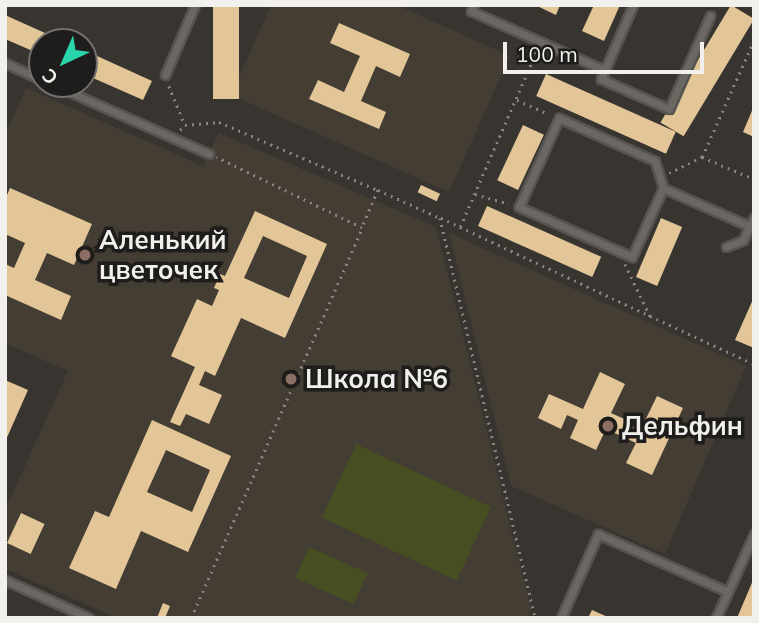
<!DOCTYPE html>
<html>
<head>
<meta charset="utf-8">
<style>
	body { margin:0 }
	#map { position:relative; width:759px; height:623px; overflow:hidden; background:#383531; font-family:Mulish,sans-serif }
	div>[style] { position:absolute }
	.built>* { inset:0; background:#433d33 }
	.green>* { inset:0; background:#474e22; transform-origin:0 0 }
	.building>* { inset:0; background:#e3c698; transform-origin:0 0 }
	.path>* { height:2.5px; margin-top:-1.25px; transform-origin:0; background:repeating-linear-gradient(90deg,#878481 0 2px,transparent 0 7px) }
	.roads { filter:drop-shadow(2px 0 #575450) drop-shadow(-2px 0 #575450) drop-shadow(0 2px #575450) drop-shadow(0 -2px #575450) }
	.service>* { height:7px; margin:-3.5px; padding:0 3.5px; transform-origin:3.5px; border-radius:3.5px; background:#6b6863 }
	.dots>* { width:19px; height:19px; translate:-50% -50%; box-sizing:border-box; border:4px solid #1e1d1b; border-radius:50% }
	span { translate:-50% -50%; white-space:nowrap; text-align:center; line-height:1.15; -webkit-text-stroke:7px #1e1d1b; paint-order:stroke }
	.poi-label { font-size:26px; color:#f2f0ed; font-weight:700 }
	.left { translate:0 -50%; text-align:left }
	.frame { position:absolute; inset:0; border:7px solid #f2f0ed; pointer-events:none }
	.north { position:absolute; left:28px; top:28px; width:70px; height:70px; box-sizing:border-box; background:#1e1d1b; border:2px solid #73716f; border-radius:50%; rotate:224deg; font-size:19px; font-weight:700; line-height:28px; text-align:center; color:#f2f0ed }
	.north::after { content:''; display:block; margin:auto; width:24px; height:32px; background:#2ad5ac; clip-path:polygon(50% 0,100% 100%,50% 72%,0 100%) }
	.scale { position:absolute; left:503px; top:42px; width:201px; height:32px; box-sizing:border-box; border:4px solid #f2f0ed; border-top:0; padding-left:9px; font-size:21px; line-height:24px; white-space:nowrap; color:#f2f0ed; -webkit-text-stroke:5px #1e1d1b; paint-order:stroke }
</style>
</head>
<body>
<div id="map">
	<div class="built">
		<i style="clip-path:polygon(271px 5px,397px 5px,510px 56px,449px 192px,231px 95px)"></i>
		<i style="clip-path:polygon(26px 88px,203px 166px,219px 133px,436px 227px,531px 610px,528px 618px,117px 618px,5px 569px,5px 510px,68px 371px,5px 343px,5px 135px)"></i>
		<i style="clip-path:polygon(449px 233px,746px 366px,665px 554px,511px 486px)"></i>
	</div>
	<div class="green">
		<i style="left:356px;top:444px;width:149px;height:81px;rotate:25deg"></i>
		<i style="left:309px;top:547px;width:64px;height:34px;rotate:24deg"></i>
	</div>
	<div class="building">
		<i style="left:213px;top:5px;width:26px;height:94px"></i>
		<i style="clip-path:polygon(535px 5px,560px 5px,556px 15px)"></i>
		<i style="clip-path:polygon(594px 5px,620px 5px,604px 41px,582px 31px)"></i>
		<i style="left:731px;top:5px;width:27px;height:137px;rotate:31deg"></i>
		<i style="clip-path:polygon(5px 15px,65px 42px,42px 42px,42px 55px,5px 39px)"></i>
		<i style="clip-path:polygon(339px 23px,410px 54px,400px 77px,376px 66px,361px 101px,386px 112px,379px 129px,309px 99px,318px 80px,344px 92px,360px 56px,330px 43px)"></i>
		<i style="clip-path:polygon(84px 50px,152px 81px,143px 100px,84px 74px)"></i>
		<i style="left:546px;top:74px;width:142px;height:24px;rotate:24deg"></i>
		<i style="clip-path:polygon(754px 106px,754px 137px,743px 132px)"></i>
		<i style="left:523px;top:125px;width:23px;height:61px;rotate:25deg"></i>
		<i style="left:421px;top:185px;width:21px;height:8px;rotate:25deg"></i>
		<i style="clip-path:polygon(10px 188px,92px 224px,74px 265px,47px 253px,35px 280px,71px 296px,61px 320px,5px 295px,5px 264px,14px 268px,25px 243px,5px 234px,5px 200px)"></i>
		<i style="left:487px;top:206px;width:125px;height:22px;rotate:24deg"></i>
		<i style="clip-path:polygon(evenodd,255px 211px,327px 244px,285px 338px,241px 318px,215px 376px,205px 371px,199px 385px,222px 395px,209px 424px,186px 414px,180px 426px,170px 422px,195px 367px,171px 356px,197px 299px,212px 306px,219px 290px,214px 288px,220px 274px,225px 276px,255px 211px,263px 236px,307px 256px,289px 298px,244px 278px,263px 236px)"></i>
		<i style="left:661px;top:218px;width:23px;height:64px;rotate:23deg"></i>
		<i style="clip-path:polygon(754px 297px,754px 348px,735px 340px)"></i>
		<i style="clip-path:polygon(600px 372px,625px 384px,611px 413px,642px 427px,657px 396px,683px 408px,652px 475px,626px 463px,636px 443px,606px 429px,596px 450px,570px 438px,578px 420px,567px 415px,561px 429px,538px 418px,549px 394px,583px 409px)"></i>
		<i style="clip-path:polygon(5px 380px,28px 390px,5px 442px)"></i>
		<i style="clip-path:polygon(evenodd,152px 420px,231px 456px,188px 552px,141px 531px,116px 589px,69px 568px,95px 511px,109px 517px,152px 420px,166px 450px,210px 470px,192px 512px,147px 492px,166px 450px)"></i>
		<i style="left:21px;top:513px;width:26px;height:33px;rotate:25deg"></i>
		<i style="clip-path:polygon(754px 578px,754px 618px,737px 618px)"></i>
		<i style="clip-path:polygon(163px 603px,170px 606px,165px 618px,157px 618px)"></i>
		<i style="clip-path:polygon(592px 610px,610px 618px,588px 618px)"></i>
	</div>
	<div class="path">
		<i style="left:169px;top:86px;width:42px;rotate:67.7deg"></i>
		<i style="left:517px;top:100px;width:35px;rotate:24deg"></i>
		<i style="left:180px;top:130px;width:7px;rotate:-45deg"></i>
		<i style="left:185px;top:125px;width:34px;rotate:-5deg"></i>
		<i style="left:219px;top:122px;width:173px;rotate:23.2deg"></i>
		<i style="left:378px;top:190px;width:41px;rotate:112.8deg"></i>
		<i style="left:702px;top:157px;width:128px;rotate:-66deg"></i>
		<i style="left:669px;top:173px;width:37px;rotate:-26deg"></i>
		<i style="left:702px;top:157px;width:56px;rotate:22.9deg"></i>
		<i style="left:378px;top:190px;width:68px;rotate:24.3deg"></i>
		<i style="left:440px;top:218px;width:411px;rotate:76.6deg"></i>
		<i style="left:475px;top:194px;width:35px;rotate:16deg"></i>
		<i style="left:441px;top:218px;width:231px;rotate:25.1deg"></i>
		<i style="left:460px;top:227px;width:193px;rotate:-66.5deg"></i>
		<i style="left:625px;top:264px;width:58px;rotate:64.3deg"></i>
		<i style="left:650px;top:316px;width:115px;rotate:24.8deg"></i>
		<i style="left:191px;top:618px;width:426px;rotate:-66.3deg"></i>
		<i style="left:362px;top:228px;width:162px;rotate:-154.1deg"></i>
	</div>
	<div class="roads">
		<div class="service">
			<i style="left:474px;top:5px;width:7px;rotate:117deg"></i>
			<i style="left:471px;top:11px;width:145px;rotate:23.9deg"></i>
			<i style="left:633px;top:5px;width:81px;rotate:113.4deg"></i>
			<i style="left:601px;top:79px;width:74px;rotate:23.8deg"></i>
			<i style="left:669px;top:109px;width:102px;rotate:-66.2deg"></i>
			<i style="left:5px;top:63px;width:41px;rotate:24.7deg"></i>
			<i style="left:165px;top:75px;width:76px;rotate:-66.8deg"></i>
			<i style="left:52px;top:84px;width:172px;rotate:24deg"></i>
			<i style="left:663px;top:188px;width:76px;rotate:114.2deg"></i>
			<i style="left:632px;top:257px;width:124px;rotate:-156.1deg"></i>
			<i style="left:519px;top:207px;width:98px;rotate:-65.8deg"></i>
			<i style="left:559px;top:118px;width:105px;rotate:24.1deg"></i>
			<i style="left:655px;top:161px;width:28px;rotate:73deg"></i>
			<i style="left:663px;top:188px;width:94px;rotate:23.8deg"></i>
			<i style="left:726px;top:247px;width:18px;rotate:-22deg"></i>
			<i style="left:743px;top:240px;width:25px;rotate:-64deg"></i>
			<i style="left:5px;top:580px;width:92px;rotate:24.3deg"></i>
			<i style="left:728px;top:592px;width:64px;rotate:-65.9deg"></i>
			<i style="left:561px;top:618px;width:92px;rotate:-66.2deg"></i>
			<i style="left:598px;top:534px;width:142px;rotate:24deg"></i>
			<i style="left:728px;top:592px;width:29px;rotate:115deg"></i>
		</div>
	</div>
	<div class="dots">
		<i style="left:85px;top:255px;background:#8d6e63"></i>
		<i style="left:291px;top:379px;background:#8d6e63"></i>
		<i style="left:608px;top:426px;background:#8d6e63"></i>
	</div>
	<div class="poi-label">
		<span class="left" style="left:99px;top:255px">Аленький<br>цветочек</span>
		<span class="left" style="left:305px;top:379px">Школа №6</span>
		<span class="left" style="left:622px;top:426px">Дельфин</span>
	</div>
	<div class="frame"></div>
	<div class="north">С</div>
	<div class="scale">100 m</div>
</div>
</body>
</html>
